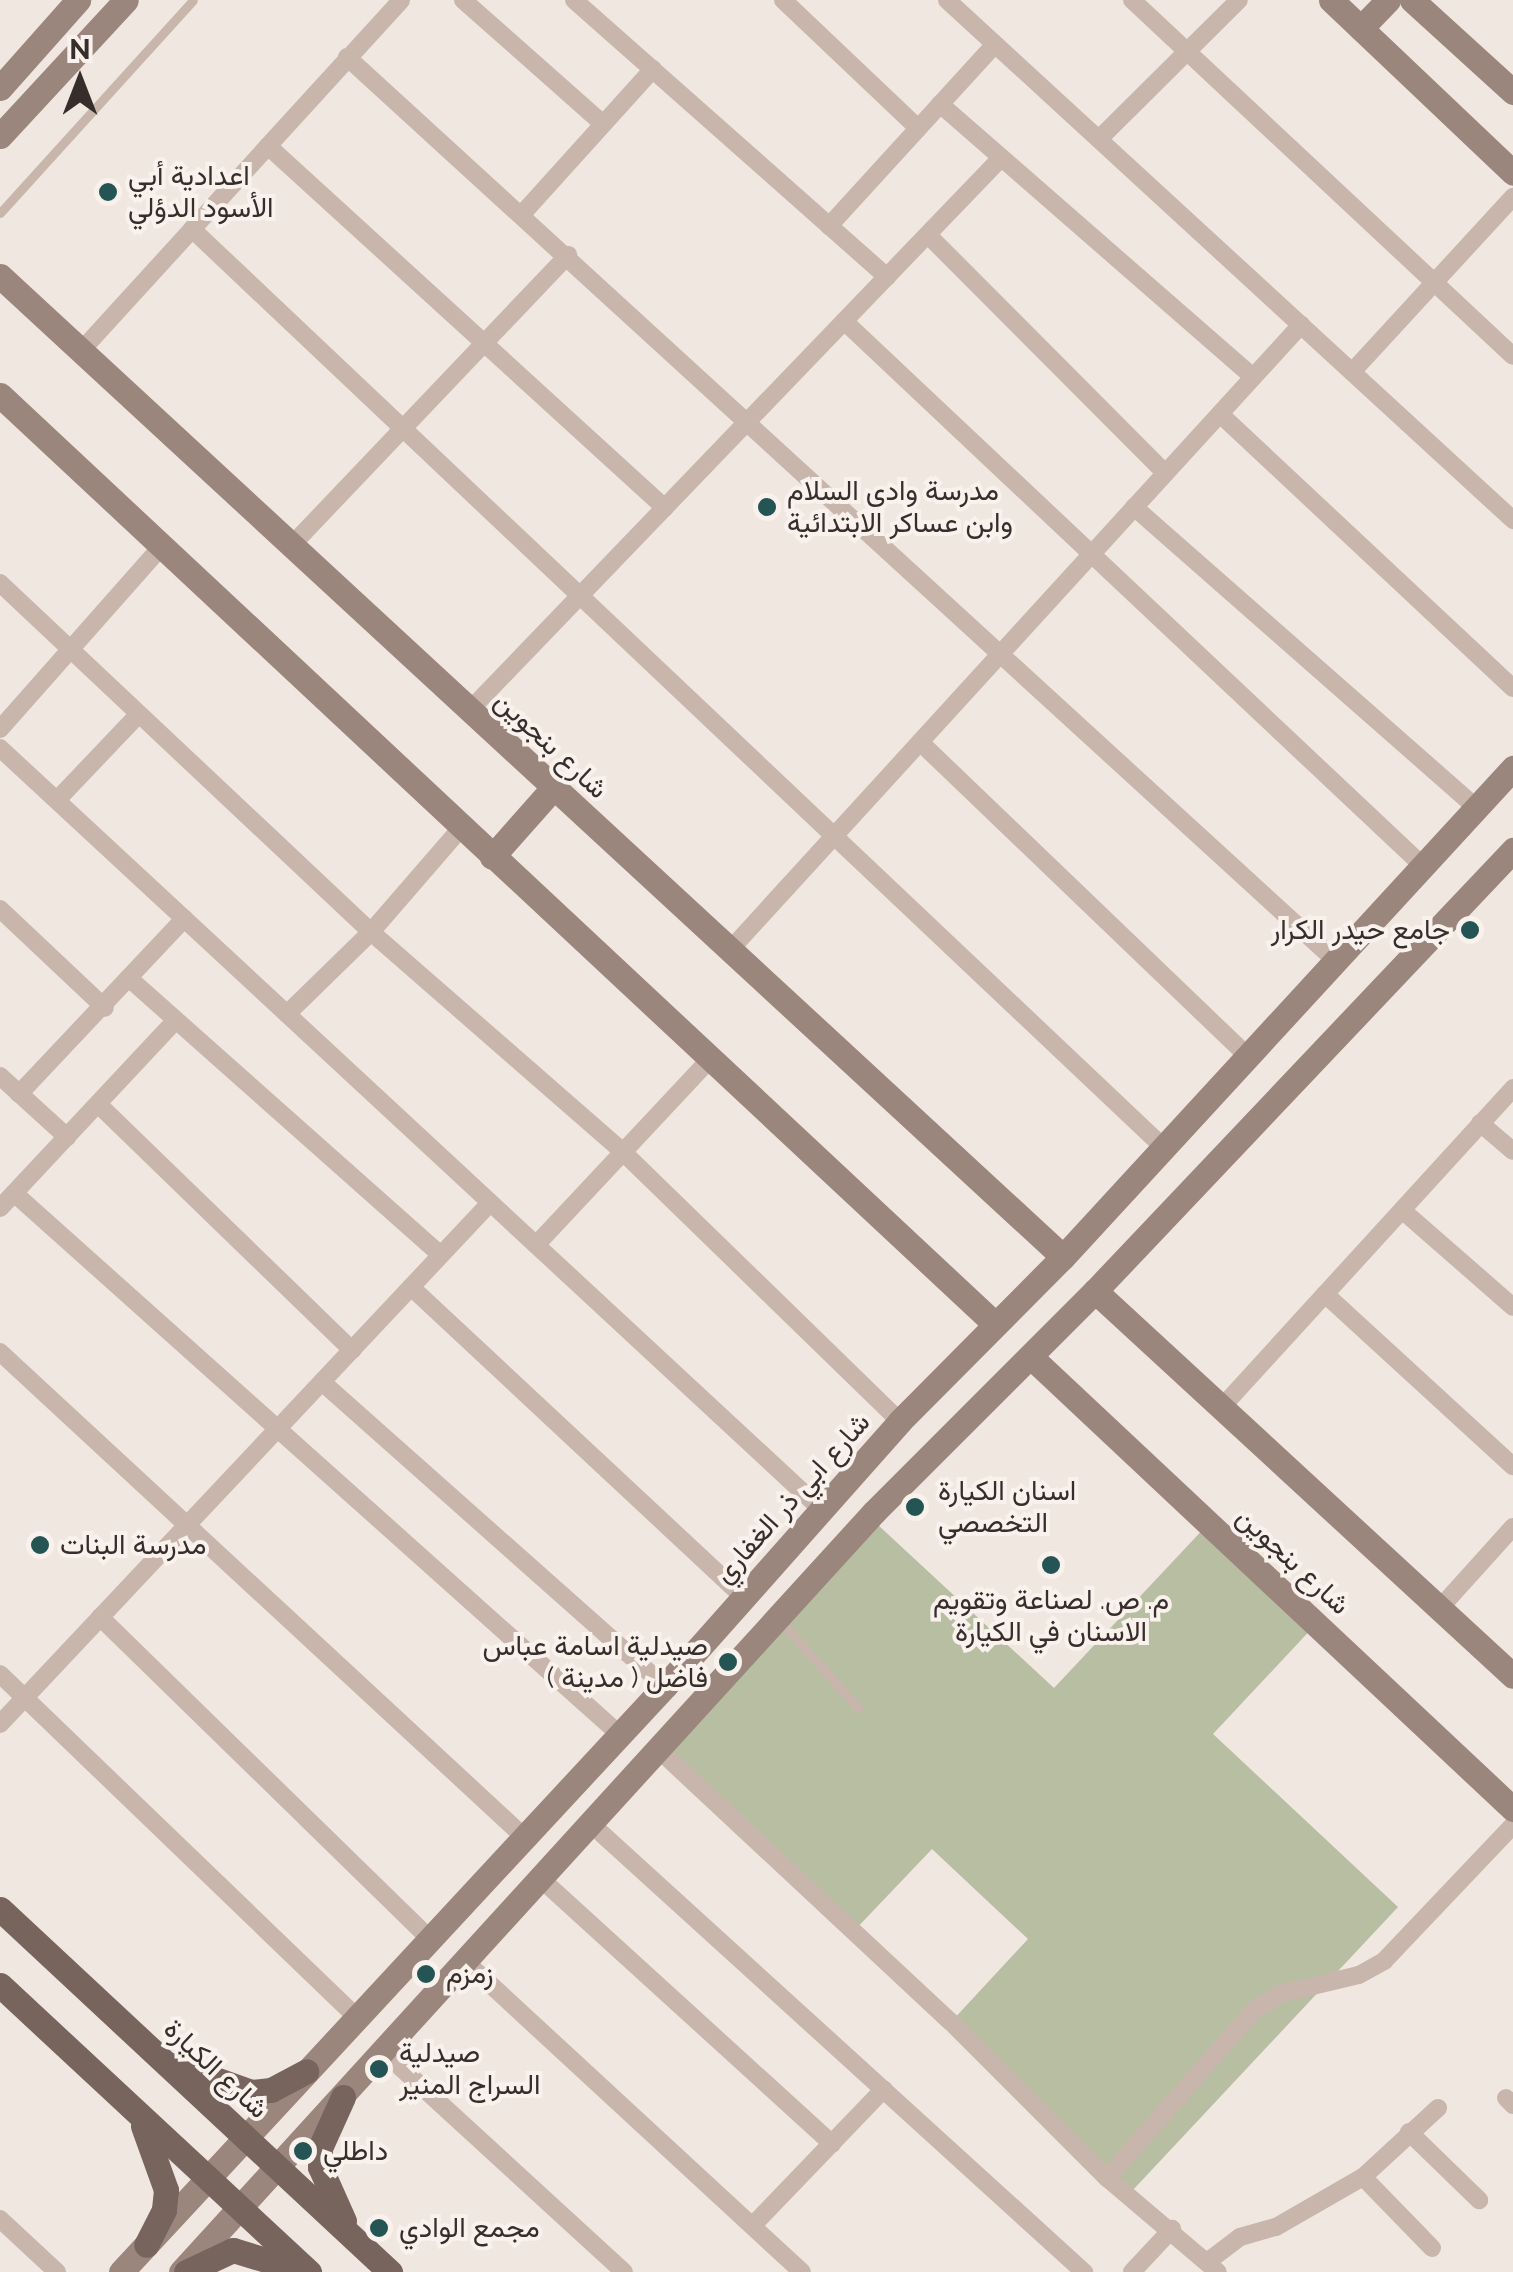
<!DOCTYPE html>
<html>
<head>
<meta charset="utf-8">
<style>
	body { margin:0 }
	#map { position:relative; width:1513px; height:2272px; overflow:hidden; background:#f0e7e0; font-family:Raleway,Vazirmatn,sans-serif }
	div>[style] { position:absolute }
	.green>* { inset:0; background:#b7bea1 }
	.lane>* { height:9px; margin:-4.5px; padding:0 4.5px; transform-origin:4.5px; border-radius:4.5px; background:#c8b6ad }
	.street>* { height:18px; margin:-9px; padding:0 9px; transform-origin:9px; border-radius:9px; background:#c8b6ad }
	.secondary>* { height:25px; margin:-12.5px; padding:0 12.5px; transform-origin:12.5px; border-radius:12.5px; background:#9b867e }
	.primary>* { height:25px; margin:-12.5px; padding:0 12.5px; transform-origin:12.5px; border-radius:12.5px; background:#77645d }
	.dots>* { width:28px; height:28px; translate:-50% -50%; box-sizing:border-box; border:5px solid #f8f1ec; border-radius:50% }
	span { translate:-50% -50%; white-space:nowrap; text-align:center; line-height:1.15; -webkit-text-stroke:8px #f8f1ec; paint-order:stroke }
	.poi-label { font-size:28px; color:#372d2b }
	.left { translate:0 -50%; text-align:left }
	.right { translate:-100% -50%; text-align:right }
	.street-label { font-size:28px; color:#372d2b }
	.north { position:absolute; left:30px; top:30px; width:100px; height:100px; -webkit-text-stroke:8px #f8f1ec; paint-order:stroke; rotate:0deg; font-size:28px; font-weight:700; line-height:40px; text-align:center; color:#372d2b }
	.north::after { content:''; display:block; margin:auto; width:35px; height:45px; background:#372d2b; clip-path:polygon(50% 0,100% 100%,50% 72%,0 100%) }
</style>
</head>
<body>
<div id="map">
	<div class="green">
		<i style="clip-path:polygon(1209px 1523px,1316px 1624px,1213px 1734px,1398px 1907px,1132px 2191px,951px 2022px,1028px 1939px,932px 1849px,852px 1933px,661px 1755px,878px 1525px,1054px 1688px)"></i>
	</div>
	<div class="lane">
		<i style="left:0;top:213px;width:287px;rotate:-47.8deg"></i>
		<i style="left:780px;top:1621px;width:117px;rotate:48.1deg"></i>
	</div>
	<div class="street">
		<i style="left:463px;top:0;width:187px;rotate:41.5deg"></i>
		<i style="left:574px;top:0;width:418px;rotate:41.5deg"></i>
		<i style="left:783px;top:0;width:186px;rotate:43.5deg"></i>
		<i style="left:947px;top:0;width:769px;rotate:42.57deg"></i>
		<i style="left:1132px;top:0;width:521px;rotate:43.06deg"></i>
		<i style="left:347px;top:57px;width:1341px;rotate:42.43deg"></i>
		<i style="left:940px;top:104px;width:415px;rotate:41.1deg"></i>
		<i style="left:1099px;top:139px;width:197px;rotate:-44.8deg"></i>
		<i style="left:268px;top:146px;width:537px;rotate:42.36deg"></i>
		<i style="left:523px;top:213px;width:194px;rotate:-47.9deg"></i>
		<i style="left:829px;top:226px;width:246px;rotate:-47.6deg"></i>
		<i style="left:192px;top:229px;width:1333px;rotate:43.39deg"></i>
		<i style="left:928px;top:235px;width:336px;rotate:45.1deg"></i>
		<i style="left:844px;top:321px;width:797px;rotate:43.27deg"></i>
		<i style="left:80px;top:352px;width:476px;rotate:-47.6deg"></i>
		<i style="left:1352px;top:372px;width:238px;rotate:-47.4deg"></i>
		<i style="left:1220px;top:414px;width:401px;rotate:43.1deg"></i>
		<i style="left:1134px;top:507px;width:456px;rotate:41.3deg"></i>
		<i style="left:291px;top:546px;width:402px;rotate:-46.4deg"></i>
		<i style="left:0;top:583px;width:509px;rotate:43.25deg"></i>
		<i style="left:371px;top:932px;width:335px;rotate:41.1deg"></i>
		<i style="left:623px;top:1152px;width:386px;rotate:44.2deg"></i>
		<i style="left:469px;top:711px;width:767px;rotate:-46.11deg"></i>
		<i style="left:0;top:729px;width:240px;rotate:-48.5deg"></i>
		<i style="left:920px;top:742px;width:453px;rotate:43.8deg"></i>
		<i style="left:0;top:748px;width:1121px;rotate:42.83deg"></i>
		<i style="left:57px;top:800px;width:117px;rotate:-46.4deg"></i>
		<i style="left:0;top:909px;width:144px;rotate:43.3deg"></i>
		<i style="left:730px;top:950px;width:847px;rotate:-47.59deg"></i>
		<i style="left:131px;top:980px;width:414px;rotate:41.6deg"></i>
		<i style="left:287px;top:1014px;width:117px;rotate:-44.3deg"></i>
		<i style="left:371px;top:932px;width:138px;rotate:-49.1deg"></i>
		<i style="left:0;top:1076px;width:91px;rotate:42.3deg"></i>
		<i style="left:19px;top:1094px;width:241px;rotate:-46.7deg"></i>
		<i style="left:98px;top:1104px;width:354px;rotate:44.1deg"></i>
		<i style="left:1480px;top:1123px;width:43px;rotate:40.3deg"></i>
		<i style="left:14px;top:1193px;width:810px;rotate:41.8deg"></i>
		<i style="left:0;top:1208px;width:256px;rotate:-46.9deg"></i>
		<i style="left:1402px;top:1210px;width:147px;rotate:41.1deg"></i>
		<i style="left:536px;top:1245px;width:255px;rotate:-46.9deg"></i>
		<i style="left:411px;top:1287px;width:455px;rotate:43deg"></i>
		<i style="left:1325px;top:1294px;width:255px;rotate:42.5deg"></i>
		<i style="left:0;top:1352px;width:713px;rotate:42.78deg"></i>
		<i style="left:322px;top:1382px;width:458px;rotate:41.6deg"></i>
		<i style="left:1222px;top:1407px;width:432px;rotate:-47.6deg"></i>
		<i style="left:1440px;top:1608px;width:109px;rotate:-48deg"></i>
		<i style="left:100px;top:1617px;width:461px;rotate:44.3deg"></i>
		<i style="left:0;top:1674px;width:495px;rotate:43.9deg"></i>
		<i style="left:0;top:1724px;width:715px;rotate:-46.76deg"></i>
		<i style="left:658px;top:1749px;width:400px;rotate:43deg"></i>
		<i style="left:951px;top:2022px;width:221px;rotate:45deg"></i>
		<i style="left:1107px;top:2178px;width:145px;rotate:40.3deg"></i>
		<i style="left:590px;top:1823px;width:668px;rotate:42.27deg"></i>
		<i style="left:540px;top:1878px;width:395px;rotate:42.3deg"></i>
		<i style="left:466px;top:1962px;width:457px;rotate:42.7deg"></i>
		<i style="left:385px;top:2053px;width:324px;rotate:42.5deg"></i>
		<i style="left:1506px;top:2098px;width:10px;rotate:45deg"></i>
		<i style="left:1409px;top:2132px;width:98px;rotate:44.2deg"></i>
		<i style="left:1363px;top:2177px;width:99px;rotate:45.8deg"></i>
		<i style="left:1107px;top:2178px;width:222px;rotate:-48.8deg"></i>
		<i style="left:1253px;top:2011px;width:31px;rotate:-33deg"></i>
		<i style="left:1279px;top:1994px;width:82px;rotate:-13.4deg"></i>
		<i style="left:1359px;top:1975px;width:29px;rotate:-29deg"></i>
		<i style="left:1384px;top:1961px;width:187px;rotate:-46.5deg"></i>
		<i style="left:0;top:2219px;width:78px;rotate:42.9deg"></i>
		<i style="left:754px;top:2224px;width:187px;rotate:-46.1deg"></i>
		<i style="left:1207px;top:2262px;width:41px;rotate:-37.1deg"></i>
		<i style="left:1240px;top:2237px;width:37px;rotate:-16deg"></i>
		<i style="left:1276px;top:2227px;width:100px;rotate:-29.9deg"></i>
		<i style="left:1363px;top:2177px;width:102px;rotate:-42.6deg"></i>
		<i style="left:1132px;top:2272px;width:59px;rotate:-47.1deg"></i>
	</div>
	<div class="secondary">
		<i style="left:1331px;top:0;width:251px;rotate:43.5deg"></i>
		<i style="left:1412px;top:0;width:137px;rotate:42.3deg"></i>
		<i style="left:1361px;top:28px;width:39px;rotate:-46deg"></i>
		<i style="left:0;top:88px;width:118px;rotate:-48.4deg"></i>
		<i style="left:0;top:136px;width:185px;rotate:-47.2deg"></i>
		<i style="left:0;top:276px;width:1446px;rotate:42.7deg"></i>
		<i style="left:0;top:395px;width:1361px;rotate:43.04deg"></i>
		<i style="left:492px;top:857px;width:92px;rotate:-48.5deg"></i>
		<i style="left:1095px;top:1291px;width:568px;rotate:42.65deg"></i>
		<i style="left:1031px;top:1357px;width:661px;rotate:43.16deg"></i>
		<i style="left:121px;top:2272px;width:800px;rotate:-47.13deg"></i>
		<i style="left:665px;top:1686px;width:354px;rotate:-48.4deg"></i>
		<i style="left:900px;top:1421px;width:231px;rotate:-45.2deg"></i>
		<i style="left:1063px;top:1257px;width:665px;rotate:-47.38deg"></i>
		<i style="left:181px;top:2272px;width:1029px;rotate:-47.64deg"></i>
		<i style="left:874px;top:1512px;width:313px;rotate:-45deg"></i>
		<i style="left:1095px;top:1291px;width:608px;rotate:-46.53deg"></i>
	</div>
	<div class="primary">
		<i style="left:0;top:1909px;width:533px;rotate:42.95deg"></i>
		<i style="left:0;top:1985px;width:422px;rotate:42.9deg"></i>
		<i style="left:176px;top:2065px;width:80px;rotate:19.8deg"></i>
		<i style="left:251px;top:2092px;width:20px;rotate:-6deg"></i>
		<i style="left:271px;top:2090px;width:40px;rotate:-28deg"></i>
		<i style="left:343px;top:2097px;width:56px;rotate:114.3deg"></i>
		<i style="left:320px;top:2148px;width:19px;rotate:90deg"></i>
		<i style="left:320px;top:2167px;width:59px;rotate:66deg"></i>
		<i style="left:143px;top:2126px;width:68px;rotate:70.2deg"></i>
		<i style="left:166px;top:2190px;width:20px;rotate:96deg"></i>
		<i style="left:164px;top:2210px;width:39px;rotate:117deg"></i>
		<i style="left:186px;top:2272px;width:52px;rotate:-25.1deg"></i>
		<i style="left:233px;top:2250px;width:72px;rotate:16.9deg"></i>
	</div>
	<div class="dots">
		<i style="left:108px;top:192px;background:#245453"></i>
		<i style="left:767px;top:507px;background:#245453"></i>
		<i style="left:1470px;top:930px;background:#245453"></i>
		<i style="left:915px;top:1507px;background:#245453"></i>
		<i style="left:40px;top:1545px;background:#245453"></i>
		<i style="left:1051px;top:1565px;background:#245453"></i>
		<i style="left:728px;top:1662px;background:#245453"></i>
		<i style="left:426px;top:1974px;background:#245453"></i>
		<i style="left:379px;top:2069px;background:#245453"></i>
		<i style="left:303px;top:2151px;background:#245453"></i>
		<i style="left:379px;top:2228px;background:#245453"></i>
	</div>
	<div class="poi-label">
		<span class="left" style="left:128px;top:192px">اعدادية أبي<br>الأسود الدؤلي</span>
		<span class="left" style="left:787px;top:507px">مدرسة وادي السلام<br>وابن عساكر الابتدائية</span>
		<span class="right" style="left:1450px;top:930px">جامع حيدر الكرار</span>
		<span class="left" style="left:938px;top:1507px">اسنان الكيارة<br>التخصصي</span>
		<span class="left" style="left:60px;top:1545px">مدرسة البنات</span>
		<span style="left:1051px;top:1616px">م. ص. لصناعة وتقويم<br>الاسنان في الكيارة</span>
		<span class="right" style="left:708px;top:1662px">صيدلية اسامة عباس<br>فاضل ( مدينة )</span>
		<span class="left" style="left:446px;top:1974px">زمزم</span>
		<span class="left" style="left:399px;top:2069px">صيدلية<br>السراج المنير</span>
		<span class="left" style="left:323px;top:2151px">داطلي</span>
		<span class="left" style="left:399px;top:2228px">مجمع الوادي</span>
	</div>
	<div class="street-label">
		<span style="left:551px;top:745px;rotate:43deg">شارع بنجوين</span>
		<span style="left:792px;top:1498px;rotate:-48deg">شارع ابي ذر الغفاري</span>
		<span style="left:1293px;top:1561px;rotate:43deg">شارع بنجوين</span>
		<span style="left:216px;top:2069px;rotate:43deg">شارع الكيارة</span>
	</div>
	<div class="north">N</div>
</div>
</body>
</html>
